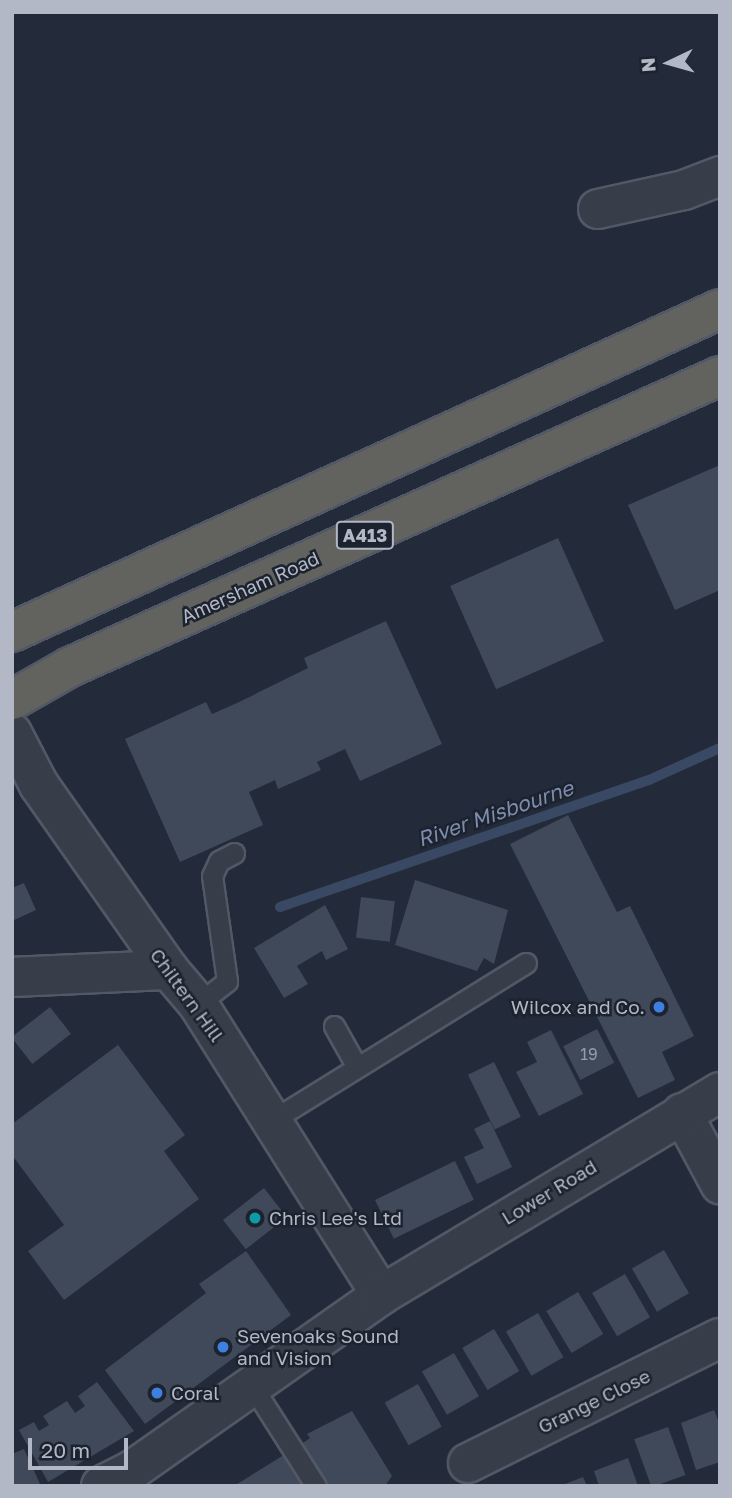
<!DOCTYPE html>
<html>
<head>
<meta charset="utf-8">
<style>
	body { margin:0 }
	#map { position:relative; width:732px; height:1498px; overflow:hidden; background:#232b3a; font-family:"Golos Text",sans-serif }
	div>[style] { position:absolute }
	.stream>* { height:10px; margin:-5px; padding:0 5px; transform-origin:5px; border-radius:5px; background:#394863 }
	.building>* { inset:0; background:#404959; transform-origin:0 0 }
	.roads { filter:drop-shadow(2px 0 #525865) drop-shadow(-2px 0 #525865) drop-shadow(0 2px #525865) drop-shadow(0 -2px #525865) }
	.service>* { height:19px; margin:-9.5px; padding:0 9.5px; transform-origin:9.5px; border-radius:9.5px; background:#373e4a }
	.minor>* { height:38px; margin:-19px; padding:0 19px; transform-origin:19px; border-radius:19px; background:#373e4a }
	.trunk>* { height:38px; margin:-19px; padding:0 19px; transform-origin:19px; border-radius:19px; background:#62625f }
	.dots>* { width:19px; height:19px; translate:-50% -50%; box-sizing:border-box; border:4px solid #1c232f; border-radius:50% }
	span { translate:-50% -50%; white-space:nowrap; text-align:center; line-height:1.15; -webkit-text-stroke:5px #1c232f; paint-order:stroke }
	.number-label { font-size:16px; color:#969cab }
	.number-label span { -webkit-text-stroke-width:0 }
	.shield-label span { padding:2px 5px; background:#1c232f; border:2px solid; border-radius:5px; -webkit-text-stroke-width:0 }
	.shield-label { font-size:18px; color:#b2b8c6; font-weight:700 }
	.street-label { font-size:19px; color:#b2b8c6 }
	.poi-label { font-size:19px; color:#b2b8c6 }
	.right { translate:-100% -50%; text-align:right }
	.left { translate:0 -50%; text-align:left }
	.water-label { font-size:21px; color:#7c8dad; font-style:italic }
	.frame { position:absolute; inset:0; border:14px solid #b2b8c6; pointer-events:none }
	.north { position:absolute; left:634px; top:28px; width:70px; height:70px; -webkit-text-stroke:5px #1c232f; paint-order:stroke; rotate:265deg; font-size:19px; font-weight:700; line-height:28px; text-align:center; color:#b2b8c6 }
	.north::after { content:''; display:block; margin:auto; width:24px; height:32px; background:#b2b8c6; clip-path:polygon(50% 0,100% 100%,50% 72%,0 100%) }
	.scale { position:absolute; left:28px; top:1438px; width:100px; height:32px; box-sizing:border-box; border:4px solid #b2b8c6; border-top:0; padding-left:9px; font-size:21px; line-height:24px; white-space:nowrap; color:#b2b8c6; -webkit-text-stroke:5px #1c232f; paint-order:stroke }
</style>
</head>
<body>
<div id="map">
	<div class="stream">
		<i style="left:280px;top:907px;width:390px;rotate:-19deg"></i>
		<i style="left:649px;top:780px;width:78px;rotate:-24.3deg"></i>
	</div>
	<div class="building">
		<i style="clip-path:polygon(720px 465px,720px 590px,675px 610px,628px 505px)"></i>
		<i style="left:558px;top:538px;width:113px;height:118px;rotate:66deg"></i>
		<i style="clip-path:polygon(386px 621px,442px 744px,360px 781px,345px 749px,317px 762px,321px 770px,278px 789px,275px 780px,249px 792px,263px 825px,180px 862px,125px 739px,206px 702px,212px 714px,237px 703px,308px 668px,304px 658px)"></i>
		<i style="clip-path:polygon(568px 815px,617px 912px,630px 906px,694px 1036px,662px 1052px,675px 1080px,638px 1098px,510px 844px)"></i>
		<i style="clip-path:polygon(415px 880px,508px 910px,494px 964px,484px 958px,477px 971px,395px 945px)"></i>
		<i style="clip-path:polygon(24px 883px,36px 910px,12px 921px,12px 888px)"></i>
		<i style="left:361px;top:897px;width:34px;height:41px;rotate:7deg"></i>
		<i style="clip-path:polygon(325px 905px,348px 949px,326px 960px,322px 951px,297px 966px,308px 984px,284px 998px,254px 948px)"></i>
		<i style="left:50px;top:1007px;width:34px;height:49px;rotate:52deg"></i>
		<i style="left:597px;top:1029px;width:38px;height:38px;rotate:63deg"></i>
		<i style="clip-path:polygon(551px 1030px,583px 1094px,539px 1116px,516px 1072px,537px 1062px,527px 1042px)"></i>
		<i style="clip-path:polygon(118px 1045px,185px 1135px,164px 1151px,199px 1199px,64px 1300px,28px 1251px,64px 1225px,12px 1155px,12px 1124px)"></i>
		<i style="left:494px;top:1062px;width:61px;height:29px;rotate:64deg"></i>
		<i style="clip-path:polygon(490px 1121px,512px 1167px,477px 1184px,464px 1157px,484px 1148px,474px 1129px)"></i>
		<i style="left:455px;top:1161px;width:43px;height:89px;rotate:64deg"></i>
		<i style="left:264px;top:1188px;width:37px;height:52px;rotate:52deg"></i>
		<i style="left:664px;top:1250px;width:50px;height:37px;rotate:60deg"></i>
		<i style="clip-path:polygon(246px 1251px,291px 1315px,145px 1424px,105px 1370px,206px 1293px,199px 1284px)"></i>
		<i style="left:625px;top:1274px;width:50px;height:38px;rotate:60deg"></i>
		<i style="left:578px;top:1292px;width:49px;height:37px;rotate:59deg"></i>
		<i style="left:538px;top:1313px;width:51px;height:37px;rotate:60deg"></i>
		<i style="left:494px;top:1329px;width:49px;height:37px;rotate:59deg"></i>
		<i style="left:454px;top:1353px;width:50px;height:37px;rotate:60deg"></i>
		<i style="clip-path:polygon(97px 1382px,134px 1431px,48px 1482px,19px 1430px,34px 1422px,39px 1431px,49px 1425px,43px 1416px,67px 1401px,75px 1413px,85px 1406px,78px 1396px)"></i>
		<i style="left:418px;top:1384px;width:49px;height:38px;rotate:61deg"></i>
		<i style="clip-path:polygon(714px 1410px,720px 1425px,720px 1462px,696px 1470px,681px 1423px)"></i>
		<i style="clip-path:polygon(352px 1411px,392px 1476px,385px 1486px,329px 1486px,303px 1443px,310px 1438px,307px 1434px)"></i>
		<i style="left:668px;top:1427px;width:51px;height:36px;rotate:70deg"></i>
		<i style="clip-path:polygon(24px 1449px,41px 1486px,12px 1486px,12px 1454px)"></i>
		<i style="clip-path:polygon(287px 1453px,308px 1486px,234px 1486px)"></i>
		<i style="clip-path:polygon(628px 1458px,638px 1486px,599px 1486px,594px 1471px)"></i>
		<i style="clip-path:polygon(583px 1477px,587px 1486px,560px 1486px)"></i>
	</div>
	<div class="roads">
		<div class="service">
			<i style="left:198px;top:1004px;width:37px;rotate:-38deg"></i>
			<i style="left:227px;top:981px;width:106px;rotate:-98.1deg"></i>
			<i style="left:212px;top:876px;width:17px;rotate:-65deg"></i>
			<i style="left:219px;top:861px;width:17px;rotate:-28deg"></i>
			<i style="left:334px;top:1026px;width:47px;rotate:60.7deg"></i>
			<i style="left:271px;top:1121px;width:300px;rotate:-31.8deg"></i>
			<i style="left:251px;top:1384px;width:121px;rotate:57.5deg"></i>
		</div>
		<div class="minor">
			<i style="left:598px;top:209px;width:88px;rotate:-12.5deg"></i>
			<i style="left:684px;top:190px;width:39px;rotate:-21deg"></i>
			<i style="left:12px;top:733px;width:59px;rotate:62.6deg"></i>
			<i style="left:39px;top:785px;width:226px;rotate:54.9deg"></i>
			<i style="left:169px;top:970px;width:45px;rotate:49.5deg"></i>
			<i style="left:198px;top:1004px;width:344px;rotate:57.8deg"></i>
			<i style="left:12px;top:977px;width:157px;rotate:-2.6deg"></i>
			<i style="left:682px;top:1113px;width:81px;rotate:61.8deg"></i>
			<i style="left:468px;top:1463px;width:281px;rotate:-26.4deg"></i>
			<i style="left:101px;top:1486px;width:34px;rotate:-27deg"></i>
			<i style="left:131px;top:1471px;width:306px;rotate:-35.1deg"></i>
			<i style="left:381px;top:1295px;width:395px;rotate:-30.9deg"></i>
		</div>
		<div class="trunk">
			<i style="left:12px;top:632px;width:778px;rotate:-24.52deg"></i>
			<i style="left:12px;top:700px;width:67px;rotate:-29.6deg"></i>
			<i style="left:70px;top:667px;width:712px;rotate:-24.12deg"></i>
		</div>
	</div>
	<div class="dots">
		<i style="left:659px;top:1007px;background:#3f7fe0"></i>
		<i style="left:255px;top:1218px;background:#0f9aa8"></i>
		<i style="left:223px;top:1347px;background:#3f7fe0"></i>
		<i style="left:157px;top:1393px;background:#3f7fe0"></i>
	</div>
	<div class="number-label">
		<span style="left:589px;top:1054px">19</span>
	</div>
	<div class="shield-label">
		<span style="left:365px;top:535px">A413</span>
	</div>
	<div class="street-label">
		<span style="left:250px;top:587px;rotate:-24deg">Amersham Road</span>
		<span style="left:187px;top:995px;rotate:54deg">Chiltern Hill</span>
		<span style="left:549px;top:1192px;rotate:-31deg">Lower Road</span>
		<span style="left:594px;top:1401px;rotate:-26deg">Grange Close</span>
	</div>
	<div class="poi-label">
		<span class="right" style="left:645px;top:1007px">Wilcox and Co.</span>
		<span class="left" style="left:269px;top:1218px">Chris Lee's Ltd</span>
		<span class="left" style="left:237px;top:1347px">Sevenoaks Sound<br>and Vision</span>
		<span class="left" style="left:171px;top:1393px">Coral</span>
	</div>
	<div class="water-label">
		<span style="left:495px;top:813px;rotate:-19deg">River Misbourne</span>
	</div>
	<div class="frame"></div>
	<div class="north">N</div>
	<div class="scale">20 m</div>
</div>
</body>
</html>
